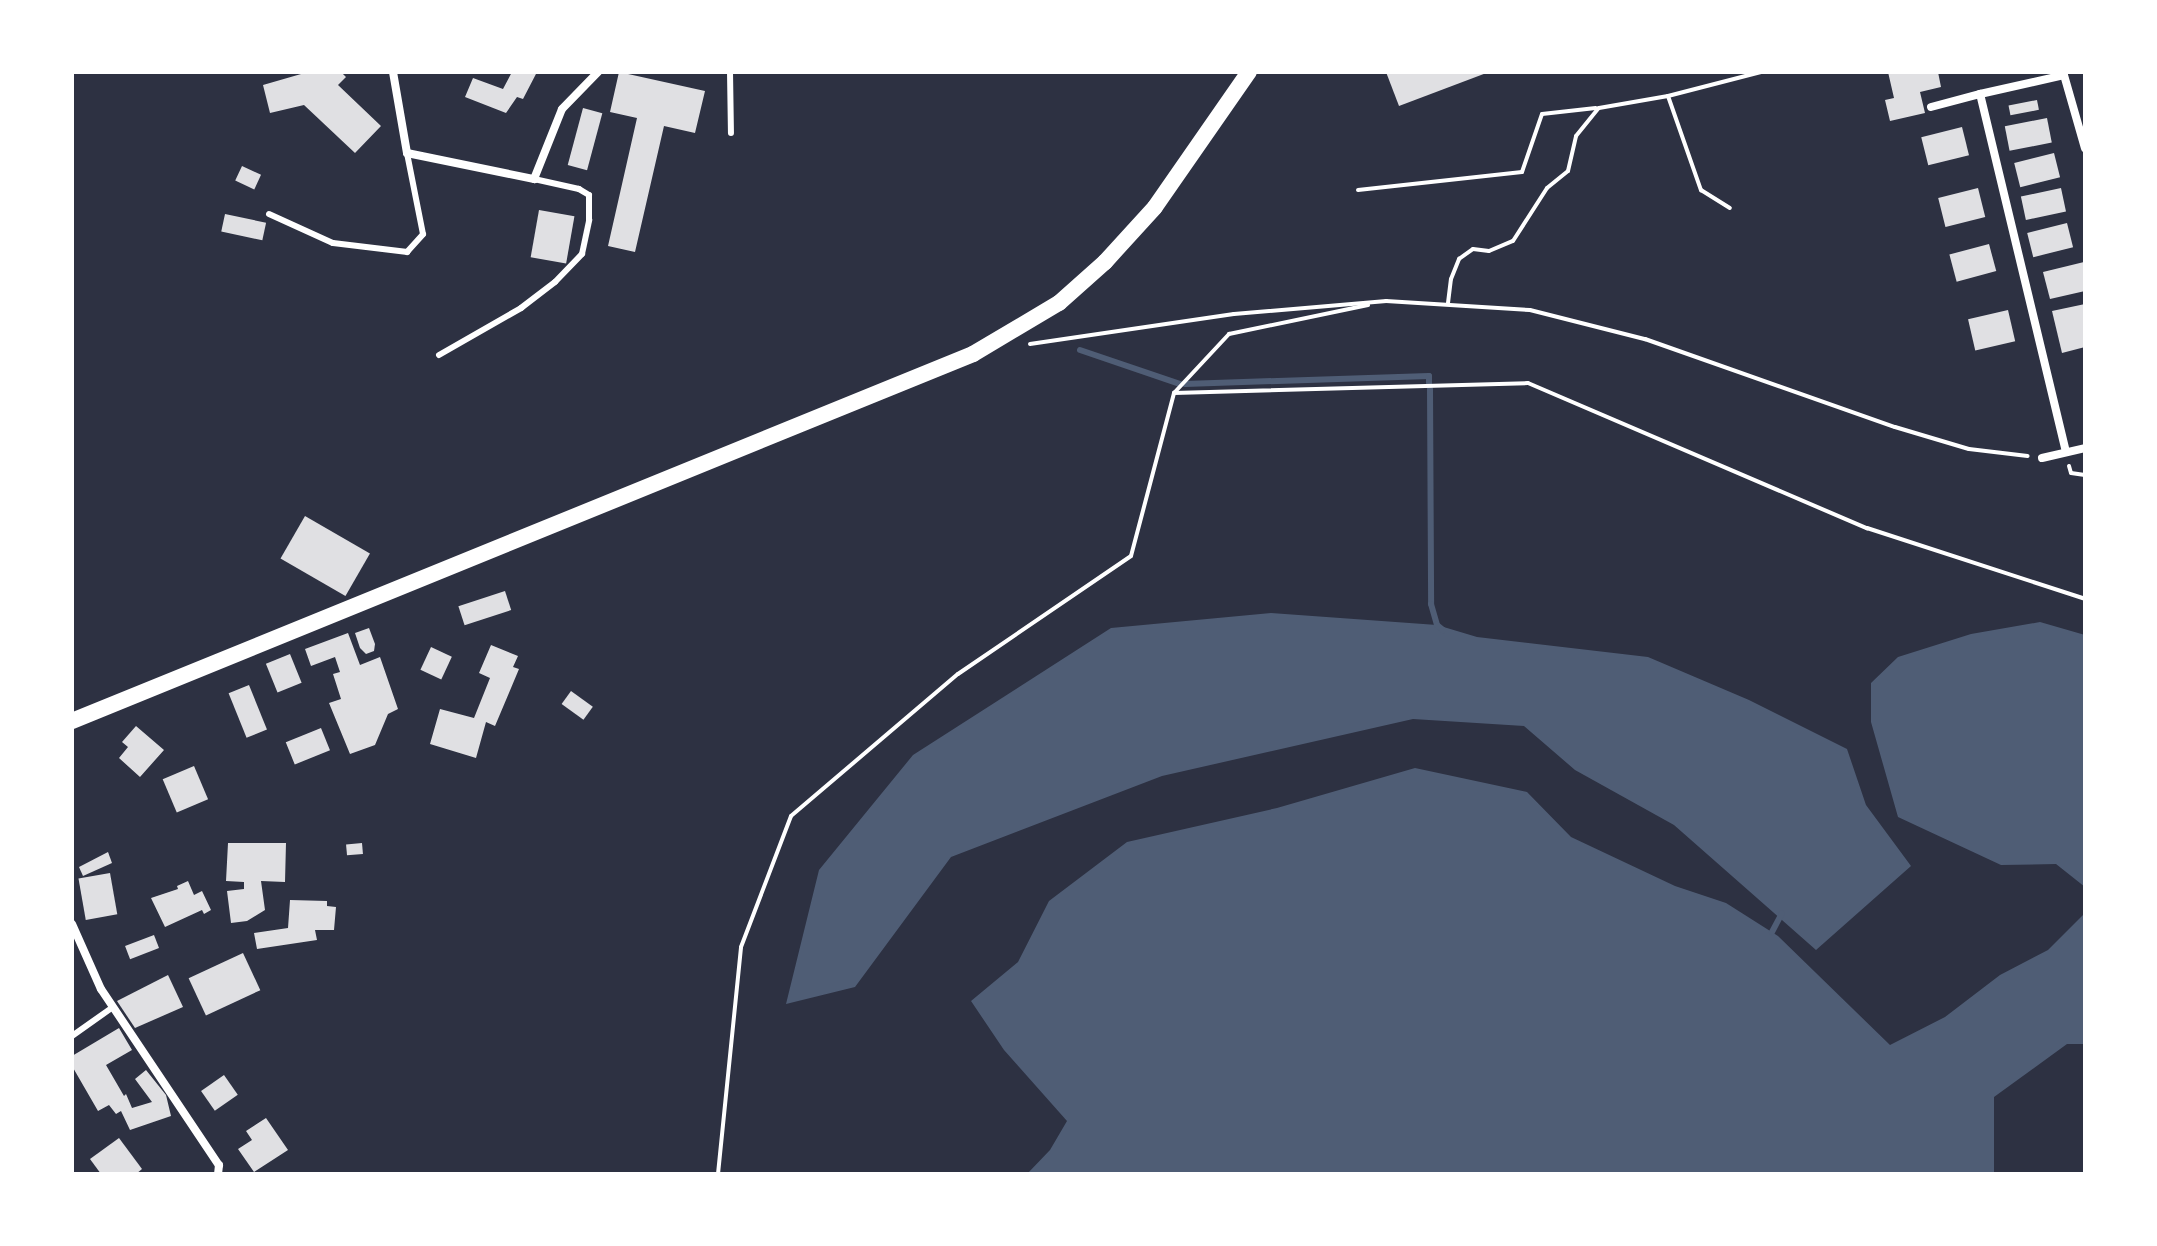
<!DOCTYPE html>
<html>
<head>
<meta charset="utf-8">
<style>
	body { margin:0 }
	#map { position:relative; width:2157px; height:1246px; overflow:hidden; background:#2d3142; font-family:"Titillium Web",sans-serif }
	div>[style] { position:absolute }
	.water>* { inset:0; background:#4f5d75 }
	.stream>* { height:6px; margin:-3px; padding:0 3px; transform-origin:3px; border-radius:3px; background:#4f5d75 }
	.building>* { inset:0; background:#e0e0e3; transform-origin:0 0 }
	.path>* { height:4px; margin:-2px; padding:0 2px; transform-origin:2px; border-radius:2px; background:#fff }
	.service>* { height:6px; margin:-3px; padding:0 3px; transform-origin:3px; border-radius:3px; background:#fff }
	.minor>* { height:8px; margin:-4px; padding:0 4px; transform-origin:4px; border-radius:4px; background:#fff }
	.secondary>* { height:16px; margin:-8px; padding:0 8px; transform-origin:8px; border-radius:8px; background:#fff }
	span { translate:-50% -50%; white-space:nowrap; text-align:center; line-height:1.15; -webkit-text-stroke:7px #fff; paint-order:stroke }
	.frame { position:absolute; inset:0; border:74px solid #fff; pointer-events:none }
</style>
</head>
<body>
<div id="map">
	<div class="water">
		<i style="clip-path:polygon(1271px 613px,1437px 625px,1477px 637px,1648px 657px,1749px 700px,1847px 749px,1866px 805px,1911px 866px,1816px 950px,1674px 825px,1575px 770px,1524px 726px,1413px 719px,1162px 776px,951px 857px,855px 987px,786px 1004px,819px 870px,913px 755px,1111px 628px)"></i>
		<i style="clip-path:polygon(2040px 622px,2085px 635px,2085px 887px,2056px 864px,2001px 865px,1898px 817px,1871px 722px,1871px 683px,1898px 657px,1971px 634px)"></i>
		<i style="clip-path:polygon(1415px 768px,1527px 792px,1571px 837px,1675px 886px,1726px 903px,1778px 936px,1890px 1045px,1945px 1017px,2000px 975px,2048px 950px,2085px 913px,2085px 1044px,2067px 1044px,1994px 1097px,1994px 1174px,1027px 1174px,1050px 1150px,1067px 1121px,1004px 1050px,971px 1001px,1018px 962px,1049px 901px,1127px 842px,1277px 808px)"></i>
	</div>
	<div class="stream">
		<i style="left:1080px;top:350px;width:106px;rotate:18.8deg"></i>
		<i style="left:1185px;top:384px;width:244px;rotate:-1.9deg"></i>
		<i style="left:1429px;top:376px;width:7px;rotate:90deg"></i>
		<i style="left:1430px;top:389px;width:215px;rotate:89.7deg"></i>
		<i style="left:1431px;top:604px;width:22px;rotate:74deg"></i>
		<i style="left:1437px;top:625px;width:8px;rotate:40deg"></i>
		<i style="left:1772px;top:932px;width:21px;rotate:-62deg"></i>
	</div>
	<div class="building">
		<i style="clip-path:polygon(308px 72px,341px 72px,346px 77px,338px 85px,381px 126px,355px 153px,304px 105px,270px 113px,263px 85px)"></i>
		<i style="clip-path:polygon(512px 72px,537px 72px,523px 99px,517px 97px,506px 113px,465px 97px,473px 78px,503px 89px)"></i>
		<i style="clip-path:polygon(619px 72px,705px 91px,695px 133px,664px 126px,635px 252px,608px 246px,637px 118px,610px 112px)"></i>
		<i style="clip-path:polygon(1386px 72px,1489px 72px,1399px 106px)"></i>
		<i style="clip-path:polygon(1888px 72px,1938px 72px,1941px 87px,1920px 92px,1925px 113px,1890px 121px,1885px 100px,1894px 98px)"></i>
		<i style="left:2037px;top:100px;width:10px;height:29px;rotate:79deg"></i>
		<i style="left:583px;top:108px;width:20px;height:59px;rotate:15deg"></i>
		<i style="left:2047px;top:118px;width:25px;height:43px;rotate:79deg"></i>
		<i style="left:1962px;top:127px;width:29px;height:42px;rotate:76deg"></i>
		<i style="left:2054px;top:153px;width:25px;height:41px;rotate:76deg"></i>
		<i style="left:242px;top:166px;width:21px;height:16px;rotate:25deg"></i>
		<i style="left:1978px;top:188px;width:30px;height:41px;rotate:76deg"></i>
		<i style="left:2061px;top:188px;width:24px;height:41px;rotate:78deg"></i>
		<i style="left:539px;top:210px;width:36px;height:48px;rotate:10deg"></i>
		<i style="left:225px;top:214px;width:42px;height:18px;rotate:12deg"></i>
		<i style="left:2067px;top:223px;width:25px;height:41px;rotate:76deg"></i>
		<i style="left:1989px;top:244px;width:28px;height:41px;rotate:75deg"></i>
		<i style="clip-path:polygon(2084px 262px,2085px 291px,2050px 299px,2043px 272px)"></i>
		<i style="clip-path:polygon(2085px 304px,2085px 347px,2062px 353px,2052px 311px)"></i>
		<i style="left:2008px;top:310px;width:32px;height:41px;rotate:77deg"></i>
		<i style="left:305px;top:516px;width:75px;height:49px;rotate:30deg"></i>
		<i style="left:505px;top:591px;width:20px;height:49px;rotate:72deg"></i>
		<i style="clip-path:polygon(369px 628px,375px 644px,374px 651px,366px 654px,360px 648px,355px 633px)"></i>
		<i style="clip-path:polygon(348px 633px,360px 665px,380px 657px,398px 709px,388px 714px,375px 745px,350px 754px,329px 703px,341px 699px,333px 674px,340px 672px,335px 657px,311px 666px,305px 649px)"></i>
		<i style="clip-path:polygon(491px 645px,518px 656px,513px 667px,519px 669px,495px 726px,486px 722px,476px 758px,430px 744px,440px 709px,474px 718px,490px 678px,479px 673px)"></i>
		<i style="left:431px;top:647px;width:23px;height:25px;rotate:25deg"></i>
		<i style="left:290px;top:654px;width:31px;height:26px;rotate:68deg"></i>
		<i style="left:249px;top:685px;width:48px;height:22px;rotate:68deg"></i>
		<i style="left:571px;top:691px;width:27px;height:16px;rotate:36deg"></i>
		<i style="clip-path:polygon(136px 726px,164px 750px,140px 777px,119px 758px,128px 747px,122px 742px)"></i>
		<i style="left:321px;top:728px;width:24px;height:38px;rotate:68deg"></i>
		<i style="left:194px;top:766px;width:36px;height:34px;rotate:67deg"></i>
		<i style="clip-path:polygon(228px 843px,286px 843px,285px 882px,261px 881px,265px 910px,247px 921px,231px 923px,227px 891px,244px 889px,244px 882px,226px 881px)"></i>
		<i style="left:362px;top:843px;width:11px;height:16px;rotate:85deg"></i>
		<i style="clip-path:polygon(108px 852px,112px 863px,83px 876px,79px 867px)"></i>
		<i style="left:110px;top:873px;width:42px;height:32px;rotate:80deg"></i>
		<i style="clip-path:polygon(188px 881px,194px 895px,202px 891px,211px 910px,204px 914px,202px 910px,165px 927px,151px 898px,178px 889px,177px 886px)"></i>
		<i style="clip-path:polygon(290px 900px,327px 901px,327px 906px,336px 907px,334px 930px,315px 930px,317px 940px,257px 949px,254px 933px,288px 928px)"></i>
		<i style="left:154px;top:935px;width:14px;height:31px;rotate:69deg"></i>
		<i style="left:243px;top:953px;width:41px;height:60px;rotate:65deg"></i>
		<i style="clip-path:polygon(168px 975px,183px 1007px,135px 1028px,117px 1001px)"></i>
		<i style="clip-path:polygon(119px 1028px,132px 1050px,106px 1065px,124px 1096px,126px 1094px,132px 1108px,152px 1102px,135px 1079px,146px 1070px,166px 1095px,171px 1116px,130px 1130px,121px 1111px,116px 1114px,109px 1105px,98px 1111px,72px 1066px,72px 1056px)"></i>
		<i style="left:224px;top:1075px;width:24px;height:28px;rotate:55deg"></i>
		<i style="clip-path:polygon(266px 1118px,288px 1150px,254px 1172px,238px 1149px,252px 1140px,246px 1131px)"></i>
		<i style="clip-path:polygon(119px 1138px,142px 1169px,136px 1174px,101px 1174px,90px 1159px)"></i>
	</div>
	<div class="path">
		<i style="left:1668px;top:96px;width:100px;rotate:70.7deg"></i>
		<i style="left:1701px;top:190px;width:34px;rotate:32deg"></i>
		<i style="left:1358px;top:190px;width:165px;rotate:-6.3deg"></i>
		<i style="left:1522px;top:172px;width:61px;rotate:-71deg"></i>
		<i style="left:1542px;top:114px;width:54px;rotate:-6.3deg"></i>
		<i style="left:1448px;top:303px;width:24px;rotate:-83deg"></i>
		<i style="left:1451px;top:279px;width:22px;rotate:-68deg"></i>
		<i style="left:1459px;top:259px;width:17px;rotate:-36deg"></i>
		<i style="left:1473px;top:249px;width:16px;rotate:7deg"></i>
		<i style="left:1489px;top:251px;width:26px;rotate:-23deg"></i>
		<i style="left:1513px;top:241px;width:63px;rotate:-57.3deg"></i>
		<i style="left:1547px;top:188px;width:27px;rotate:-39deg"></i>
		<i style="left:1568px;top:171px;width:36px;rotate:-77deg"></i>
		<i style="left:1576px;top:136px;width:36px;rotate:-51deg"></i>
		<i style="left:1599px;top:108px;width:70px;rotate:-9.9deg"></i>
		<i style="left:1668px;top:96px;width:96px;rotate:-14.5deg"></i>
		<i style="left:1030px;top:344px;width:206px;rotate:-8.4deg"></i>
		<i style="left:1234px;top:314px;width:153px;rotate:-4.9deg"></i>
		<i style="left:1386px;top:301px;width:144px;rotate:3.6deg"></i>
		<i style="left:1530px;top:310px;width:119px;rotate:14.2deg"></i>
		<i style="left:1645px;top:339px;width:265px;rotate:19.4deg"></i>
		<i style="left:1895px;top:427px;width:77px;rotate:16.6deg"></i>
		<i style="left:1969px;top:449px;width:59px;rotate:6.8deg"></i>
		<i style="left:1174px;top:393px;width:354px;rotate:-1.6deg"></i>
		<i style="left:1528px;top:383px;width:369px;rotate:23.2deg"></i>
		<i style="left:1867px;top:528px;width:229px;rotate:18deg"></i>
		<i style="left:2069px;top:466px;width:7px;rotate:74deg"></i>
		<i style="left:2071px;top:473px;width:14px;rotate:8deg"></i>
		<i style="left:718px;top:1174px;width:228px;rotate:-84.2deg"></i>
		<i style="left:741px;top:947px;width:140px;rotate:-69.1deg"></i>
		<i style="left:791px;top:816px;width:219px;rotate:-40.4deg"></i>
		<i style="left:958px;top:674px;width:209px;rotate:-34.3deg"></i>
		<i style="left:1131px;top:556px;width:169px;rotate:-75.2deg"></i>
		<i style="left:1174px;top:393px;width:81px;rotate:-47deg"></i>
		<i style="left:1229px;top:334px;width:142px;rotate:-11.8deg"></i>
	</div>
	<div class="service">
		<i style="left:730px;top:72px;width:61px;rotate:89.1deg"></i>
		<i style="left:269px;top:214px;width:70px;rotate:24.4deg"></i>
		<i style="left:333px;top:243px;width:75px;rotate:6.9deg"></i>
		<i style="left:407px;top:252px;width:24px;rotate:-48deg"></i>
		<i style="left:423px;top:234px;width:83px;rotate:-101.2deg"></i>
		<i style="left:439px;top:355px;width:95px;rotate:-29.8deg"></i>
		<i style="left:521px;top:308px;width:43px;rotate:-37.4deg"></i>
		<i style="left:555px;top:282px;width:39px;rotate:-46deg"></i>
		<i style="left:582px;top:254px;width:35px;rotate:-78deg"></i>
		<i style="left:589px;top:220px;width:25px;rotate:-90deg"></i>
		<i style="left:589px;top:195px;width:12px;rotate:-149deg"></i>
		<i style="left:579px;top:189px;width:46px;rotate:-167.5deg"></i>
		<i style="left:72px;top:1036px;width:50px;rotate:-35.3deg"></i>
	</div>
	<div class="minor">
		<i style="left:393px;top:72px;width:82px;rotate:80.2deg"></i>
		<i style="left:407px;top:153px;width:130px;rotate:11.6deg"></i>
		<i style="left:534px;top:179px;width:75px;rotate:-68.2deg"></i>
		<i style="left:562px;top:109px;width:52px;rotate:-45.8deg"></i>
		<i style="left:1931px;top:107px;width:51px;rotate:-14.9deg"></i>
		<i style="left:2066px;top:452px;width:368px;rotate:-103.5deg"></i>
		<i style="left:1980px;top:94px;width:86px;rotate:-12.7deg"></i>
		<i style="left:2064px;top:75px;width:76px;rotate:74deg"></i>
		<i style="left:2042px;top:458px;width:44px;rotate:-13.1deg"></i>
		<i style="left:72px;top:924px;width:71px;rotate:66deg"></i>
		<i style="left:101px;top:989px;width:212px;rotate:56.2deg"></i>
		<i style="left:219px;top:1165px;width:9px;rotate:96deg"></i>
	</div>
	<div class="secondary">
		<i style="left:72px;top:721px;width:973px;rotate:-22.16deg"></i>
		<i style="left:973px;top:354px;width:100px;rotate:-30.7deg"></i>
		<i style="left:1059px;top:303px;width:62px;rotate:-41.7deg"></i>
		<i style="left:1105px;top:262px;width:74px;rotate:-47.7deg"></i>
		<i style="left:1155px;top:207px;width:165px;rotate:-55.2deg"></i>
	</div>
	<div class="frame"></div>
</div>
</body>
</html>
